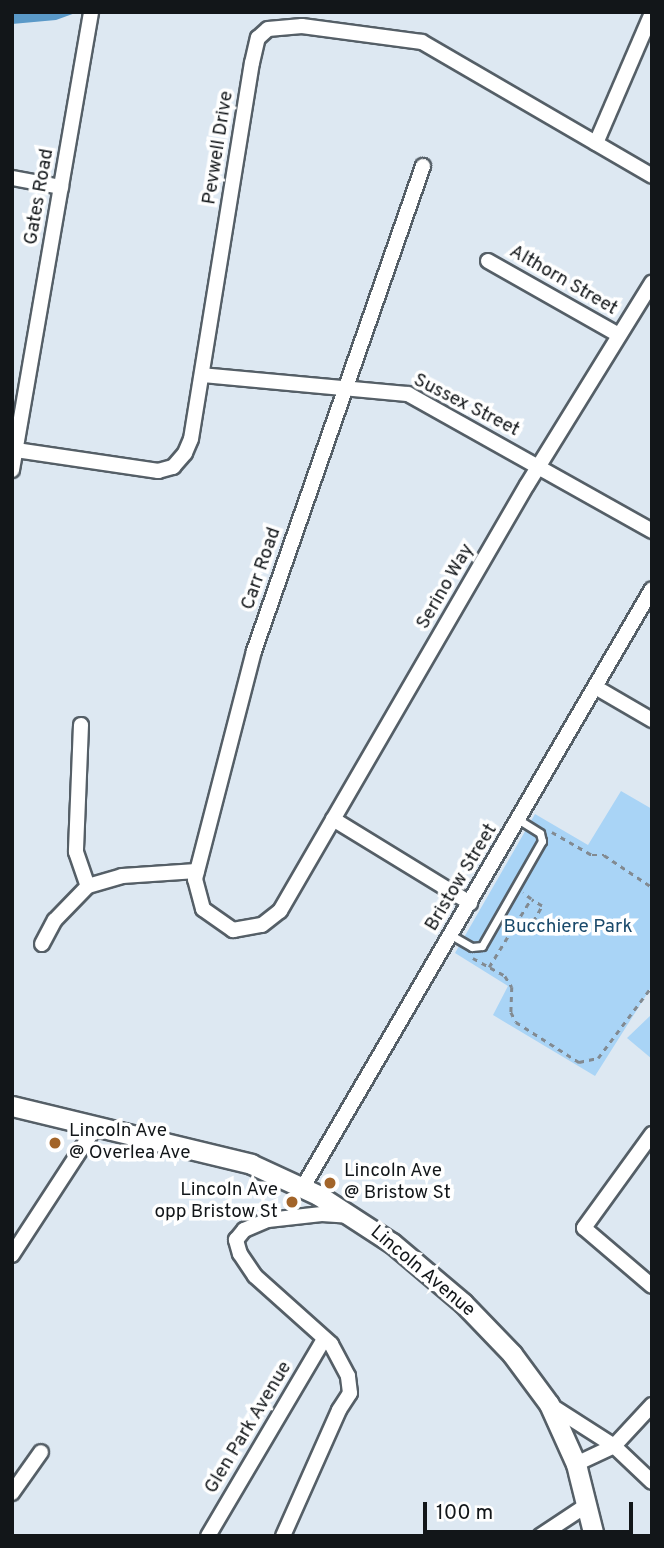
<!DOCTYPE html>
<html>
<head>
<meta charset="utf-8">
<style>
	body { margin:0 }
	#map { position:relative; width:664px; height:1548px; overflow:hidden; background:#dde8f2; font-family:Overpass,sans-serif }
	div>[style] { position:absolute }
	.green>* { inset:0; background:#a9d4f6 }
	.water>* { inset:0; background:#5a99c8 }
	.path>* { height:2.5px; margin-top:-1.25px; transform-origin:0; background:repeating-linear-gradient(90deg,#828a91 0 5px,transparent 0 10px) }
	.roads { filter:drop-shadow(2px 0 #555f67) drop-shadow(-2px 0 #555f67) drop-shadow(0 2px #555f67) drop-shadow(0 -2px #555f67) }
	.lane>* { height:7px; margin:-3.5px; padding:0 3.5px; transform-origin:3.5px; border-radius:3.5px; background:#fff }
	.street>* { height:14px; margin:-7px; padding:0 7px; transform-origin:7px; border-radius:7px; background:#fff }
	.secondary>* { height:19px; margin:-9.5px; padding:0 9.5px; transform-origin:9.5px; border-radius:9.5px; background:#fff }
	.dots>* { width:19px; height:19px; translate:-50% -50%; box-sizing:border-box; border:4px solid #fff; border-radius:50% }
	span { translate:-50% -50%; white-space:nowrap; text-align:center; line-height:1.15; -webkit-text-stroke:7px #fff; paint-order:stroke }
	.street-label { font-size:19px; color:#121619 }
	.park-label { font-size:19px; color:#1a4a6b }
	.poi-label { font-size:19px; color:#121619 }
	.left { translate:0 -50%; text-align:left }
	.right { translate:-100% -50%; text-align:right }
	.frame { position:absolute; inset:0; border:14px solid #121619; pointer-events:none }
	.scale { position:absolute; left:423px; top:1502px; width:210px; height:32px; box-sizing:border-box; border:4px solid #121619; border-top:0; padding-left:9px; font-size:21px; line-height:24px; white-space:nowrap; color:#121619; -webkit-text-stroke:5px #fff; paint-order:stroke }
</style>
</head>
<body>
<div id="map">
	<div class="green">
		<i style="clip-path:polygon(621px 791px,652px 809px,652px 986px,595px 1076px,493px 1015px,508px 986px,455px 953px,535px 814px,588px 845px)"></i>
		<i style="clip-path:polygon(652px 1014px,652px 1059px,627px 1038px)"></i>
	</div>
	<div class="water">
		<i style="clip-path:polygon(12px 12px,78px 12px,56px 20px,12px 24px)"></i>
	</div>
	<div class="path">
		<i style="left:552px;top:832px;width:46px;rotate:29.9deg"></i>
		<i style="left:592px;top:855px;width:12px"></i>
		<i style="left:604px;top:855px;width:58px;rotate:33.7deg"></i>
		<i style="left:517px;top:923px;width:13px;rotate:32deg"></i>
		<i style="left:528px;top:930px;width:28px;rotate:-60deg"></i>
		<i style="left:542px;top:906px;width:12px;rotate:-149deg"></i>
		<i style="left:473px;top:958px;width:37px;rotate:29deg"></i>
		<i style="left:505px;top:976px;width:13px;rotate:58deg"></i>
		<i style="left:512px;top:987px;width:25px;rotate:92deg"></i>
		<i style="left:511px;top:1012px;width:11px;rotate:63deg"></i>
		<i style="left:516px;top:1022px;width:75px;rotate:32.4deg"></i>
		<i style="left:579px;top:1062px;width:19px;rotate:-12deg"></i>
		<i style="left:598px;top:1058px;width:90px;rotate:-53.1deg"></i>
		<i style="left:489px;top:967px;width:80px;rotate:-58.3deg"></i>
		<i style="left:531px;top:899px;width:10px;rotate:-143deg"></i>
	</div>
	<div class="roads">
		<div class="lane">
			<i style="left:451px;top:935px;width:24px;rotate:30deg"></i>
			<i style="left:472px;top:947px;width:10px;rotate:-6deg"></i>
			<i style="left:482px;top:946px;width:121px;rotate:-60.3deg"></i>
			<i style="left:542px;top:841px;width:8px;rotate:-104deg"></i>
			<i style="left:540px;top:833px;width:25px;rotate:-148deg"></i>
		</div>
		<div class="street">
			<i style="left:596px;top:143px;width:142px;rotate:-66.7deg"></i>
			<i style="left:423px;top:166px;width:514px;rotate:109.21deg"></i>
			<i style="left:254px;top:651px;width:236px;rotate:104.5deg"></i>
			<i style="left:195px;top:879px;width:31px;rotate:75deg"></i>
			<i style="left:203px;top:909px;width:37px;rotate:35deg"></i>
			<i style="left:233px;top:930px;width:29px;rotate:-10deg"></i>
			<i style="left:262px;top:925px;width:23px;rotate:-38deg"></i>
			<i style="left:280px;top:911px;width:492px;rotate:-59.9deg"></i>
			<i style="left:527px;top:485px;width:238px;rotate:-58.3deg"></i>
			<i style="left:12px;top:178px;width:50px;rotate:10.4deg"></i>
			<i style="left:488px;top:261px;width:150px;rotate:29.5deg"></i>
			<i style="left:202px;top:375px;width:207px;rotate:5.3deg"></i>
			<i style="left:408px;top:394px;width:280px;rotate:29.3deg"></i>
			<i style="left:16px;top:450px;width:144px;rotate:8.4deg"></i>
			<i style="left:158px;top:471px;width:16px;rotate:-15deg"></i>
			<i style="left:173px;top:467px;width:18px;rotate:-49deg"></i>
			<i style="left:185px;top:453px;width:15px;rotate:-67deg"></i>
			<i style="left:191px;top:439px;width:381px;rotate:-80.8deg"></i>
			<i style="left:252px;top:63px;width:26px;rotate:-77deg"></i>
			<i style="left:258px;top:38px;width:13px;rotate:-42deg"></i>
			<i style="left:268px;top:29px;width:34px;rotate:-5deg"></i>
			<i style="left:302px;top:26px;width:121px;rotate:7.6deg"></i>
			<i style="left:422px;top:42px;width:266px;rotate:30.2deg"></i>
			<i style="left:12px;top:470px;width:465px;rotate:-80.2deg"></i>
			<i style="left:597px;top:688px;width:64px;rotate:30.2deg"></i>
			<i style="left:81px;top:725px;width:127px;rotate:92.3deg"></i>
			<i style="left:76px;top:852px;width:36px;rotate:71deg"></i>
			<i style="left:88px;top:886px;width:35px;rotate:-16deg"></i>
			<i style="left:122px;top:876px;width:75px;rotate:-3.8deg"></i>
			<i style="left:333px;top:819px;width:161px;rotate:31.5deg"></i>
			<i style="left:42px;top:944px;width:27px;rotate:-62deg"></i>
			<i style="left:55px;top:920px;width:47px;rotate:-45.9deg"></i>
			<i style="left:652px;top:1134px;width:116px;rotate:125.9deg"></i>
			<i style="left:584px;top:1228px;width:89px;rotate:40.5deg"></i>
			<i style="left:303px;top:1187px;width:692px;rotate:-59.73deg"></i>
			<i style="left:12px;top:1255px;width:154px;rotate:-56.9deg"></i>
			<i style="left:550px;top:1405px;width:76px;rotate:32.6deg"></i>
			<i style="left:614px;top:1446px;width:52px;rotate:43.5deg"></i>
			<i style="left:576px;top:1464px;width:42px;rotate:-25.3deg"></i>
			<i style="left:614px;top:1446px;width:56px;rotate:-47.2deg"></i>
			<i style="left:12px;top:1493px;width:50px;rotate:-54.7deg"></i>
			<i style="left:208px;top:1536px;width:229px;rotate:-59.5deg"></i>
			<i style="left:283px;top:1536px;width:138px;rotate:-66deg"></i>
			<i style="left:339px;top:1410px;width:20px;rotate:-57deg"></i>
			<i style="left:350px;top:1393px;width:17px;rotate:-97deg"></i>
			<i style="left:348px;top:1376px;width:36px;rotate:-118deg"></i>
			<i style="left:331px;top:1344px;width:102px;rotate:-138.2deg"></i>
			<i style="left:255px;top:1276px;width:27px;rotate:-124deg"></i>
			<i style="left:240px;top:1254px;width:15px;rotate:-106deg"></i>
			<i style="left:236px;top:1240px;width:13px;rotate:-51deg"></i>
			<i style="left:244px;top:1230px;width:26px;rotate:-23deg"></i>
			<i style="left:268px;top:1220px;width:54px;rotate:-6.3deg"></i>
			<i style="left:322px;top:1214px;width:26px;rotate:4deg"></i>
			<i style="left:540px;top:1536px;width:56px;rotate:-33.4deg"></i>
		</div>
		<div class="secondary">
			<i style="left:12px;top:1106px;width:246px;rotate:13.6deg"></i>
			<i style="left:251px;top:1164px;width:74px;rotate:24.8deg"></i>
			<i style="left:318px;top:1195px;width:88px;rotate:33deg"></i>
			<i style="left:392px;top:1243px;width:93px;rotate:40.2deg"></i>
			<i style="left:463px;top:1303px;width:71px;rotate:46.1deg"></i>
			<i style="left:512px;top:1354px;width:62px;rotate:53.5deg"></i>
			<i style="left:549px;top:1404px;width:66px;rotate:65.8deg"></i>
			<i style="left:576px;top:1464px;width:74px;rotate:76deg"></i>
		</div>
	</div>
	<div class="dots">
		<i style="left:55px;top:1143px;background:#a26429"></i>
		<i style="left:330px;top:1183px;background:#a26429"></i>
		<i style="left:292px;top:1202px;background:#a26429"></i>
	</div>
	<div class="street-label">
		<span style="left:219px;top:148px;rotate:-81deg">Pevwell Drive</span>
		<span style="left:40px;top:197px;rotate:-80deg">Gates Road</span>
		<span style="left:563px;top:281px;rotate:30deg">Althorn Street</span>
		<span style="left:466px;top:406px;rotate:27deg">Sussex Street</span>
		<span style="left:262px;top:569px;rotate:-71deg">Carr Road</span>
		<span style="left:446px;top:587px;rotate:-60deg">Serino Way</span>
		<span style="left:462px;top:878px;rotate:-59deg">Bristow Street</span>
		<span style="left:422px;top:1272px;rotate:40deg">Lincoln Avenue</span>
		<span style="left:249px;top:1428px;rotate:-59deg">Glen Park Avenue</span>
	</div>
	<div class="park-label">
		<span style="left:568px;top:928px">Bucchiere Park</span>
	</div>
	<div class="poi-label">
		<span class="left" style="left:69px;top:1143px">Lincoln Ave<br>@ Overlea Ave</span>
		<span class="left" style="left:344px;top:1183px">Lincoln Ave<br>@ Bristow St</span>
		<span class="right" style="left:278px;top:1202px">Lincoln Ave<br>opp Bristow St</span>
	</div>
	<div class="frame"></div>
	<div class="scale">100 m</div>
</div>
</body>
</html>
